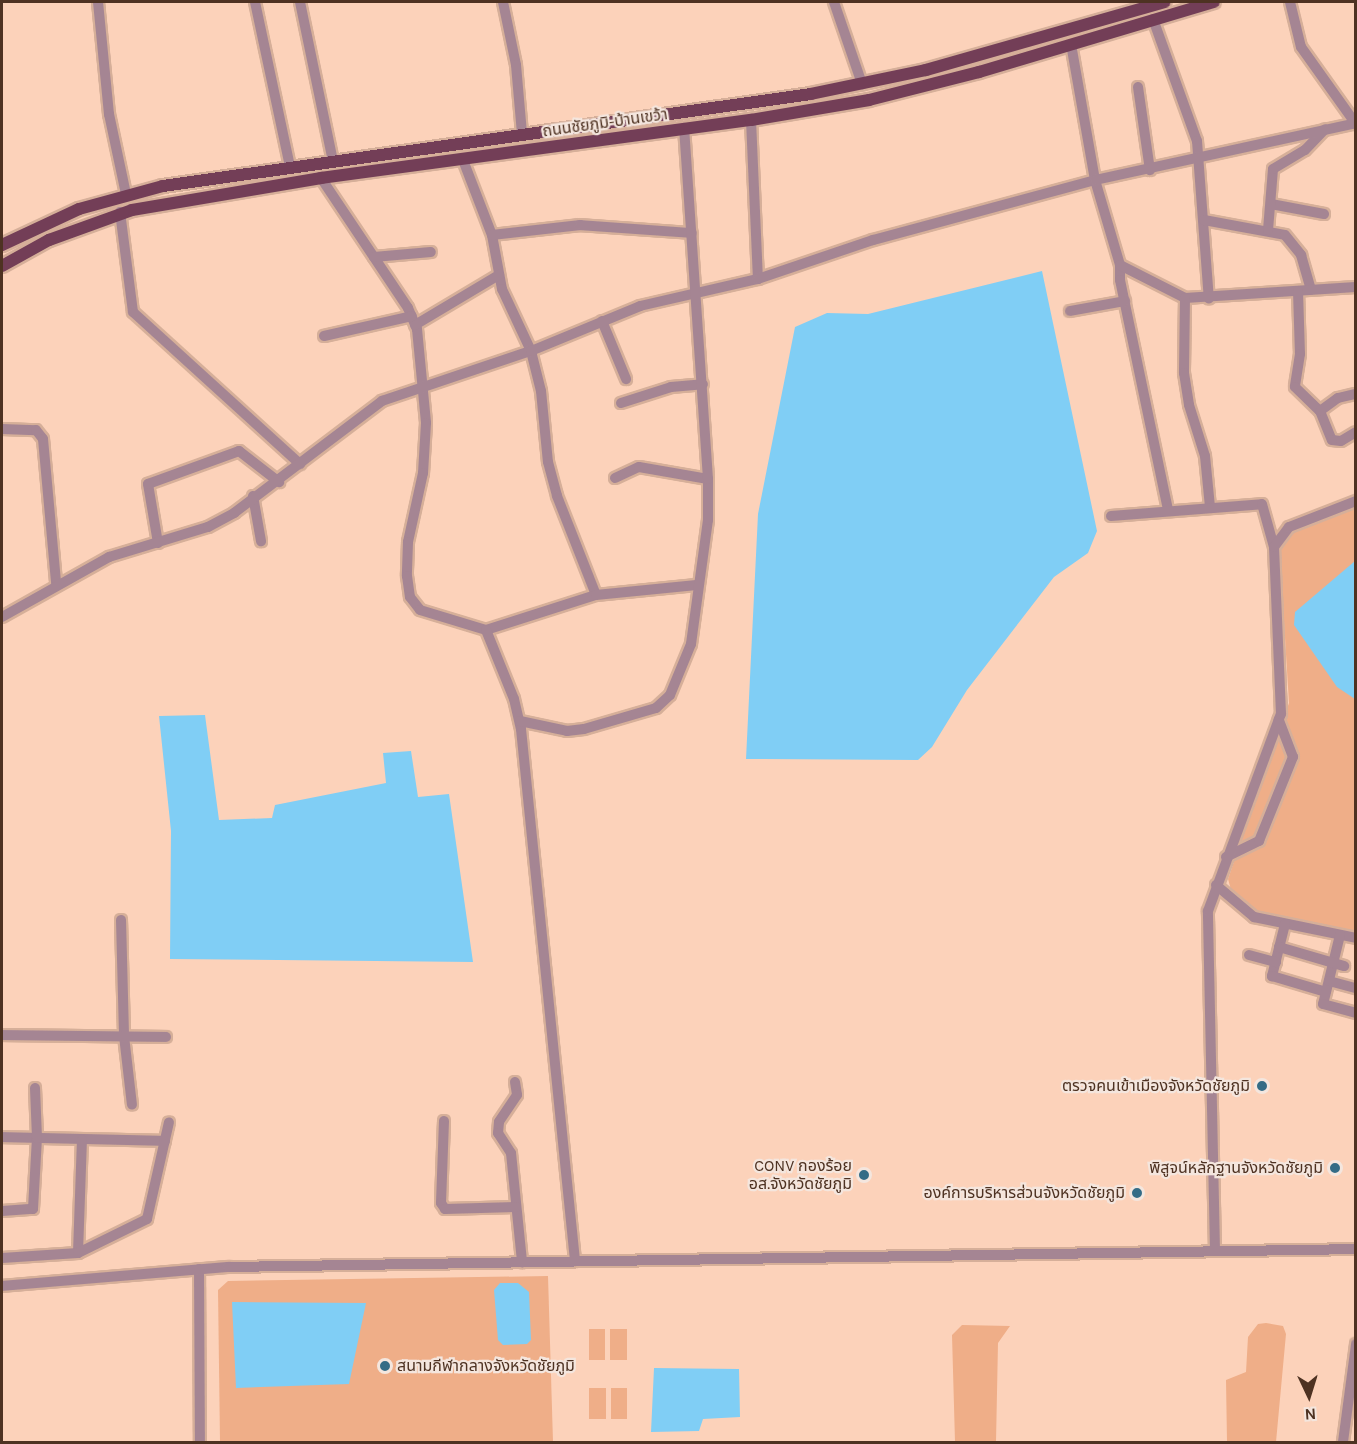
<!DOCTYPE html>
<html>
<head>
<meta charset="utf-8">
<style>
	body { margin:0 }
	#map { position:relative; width:1357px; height:1444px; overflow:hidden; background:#fcd2ba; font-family:Karla,"Noto Sans Thai",sans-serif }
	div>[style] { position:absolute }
	.green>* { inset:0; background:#efae88; transform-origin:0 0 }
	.water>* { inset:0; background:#80cef5 }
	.roads { filter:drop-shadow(2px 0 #d6af99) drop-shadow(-2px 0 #d6af99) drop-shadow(0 2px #d6af99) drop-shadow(0 -2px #d6af99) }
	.minor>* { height:10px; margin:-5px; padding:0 5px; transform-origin:5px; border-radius:5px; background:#a58593 }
	.major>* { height:12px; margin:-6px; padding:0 6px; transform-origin:6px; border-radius:6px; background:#733e57 }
	.dots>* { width:16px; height:16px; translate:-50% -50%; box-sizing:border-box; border:3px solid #f4e6de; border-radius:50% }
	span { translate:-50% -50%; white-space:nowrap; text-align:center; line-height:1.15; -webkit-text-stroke:4.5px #f4e6de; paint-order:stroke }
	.street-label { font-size:16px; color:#4e3222 }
	.poi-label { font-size:16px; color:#4e3222 }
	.right { translate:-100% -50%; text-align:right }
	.left { translate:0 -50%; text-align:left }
	.frame { position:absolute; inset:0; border:3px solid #4e3222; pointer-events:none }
	.north { position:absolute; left:1279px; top:1366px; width:60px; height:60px; -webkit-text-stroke:4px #f4e6de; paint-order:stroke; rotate:176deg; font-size:16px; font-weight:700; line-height:24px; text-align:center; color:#4e3222 }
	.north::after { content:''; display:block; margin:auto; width:21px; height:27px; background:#4e3222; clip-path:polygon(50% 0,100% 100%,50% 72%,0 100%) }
</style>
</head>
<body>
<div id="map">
	<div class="green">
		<i style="clip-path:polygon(1355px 504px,1355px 934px,1257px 914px,1233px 897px,1228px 879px,1289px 703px,1279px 540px,1287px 531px)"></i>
		<i style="clip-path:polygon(548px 1276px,553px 1442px,220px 1442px,218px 1290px,228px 1281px)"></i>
		<i style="clip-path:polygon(1266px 1323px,1283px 1326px,1286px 1334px,1276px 1442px,1227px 1442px,1226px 1380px,1246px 1372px,1248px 1337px,1258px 1324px)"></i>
		<i style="clip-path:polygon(962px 1325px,1010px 1326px,998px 1343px,996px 1442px,955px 1442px,952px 1335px)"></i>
		<i style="left:589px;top:1329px;width:16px;height:31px"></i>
		<i style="left:610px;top:1329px;width:17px;height:31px"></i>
		<i style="left:589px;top:1388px;width:17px;height:31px"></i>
		<i style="left:611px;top:1388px;width:16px;height:31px"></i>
	</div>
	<div class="water">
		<i style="clip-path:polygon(1042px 271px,1097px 531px,1088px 553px,1054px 577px,967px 690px,932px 747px,918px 760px,746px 759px,758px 514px,795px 327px,827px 313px,868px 314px)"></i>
		<i style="clip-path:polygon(1355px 561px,1355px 699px,1337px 687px,1294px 625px,1295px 612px)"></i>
		<i style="clip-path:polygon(205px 715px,219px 820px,272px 818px,275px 805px,386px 783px,383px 753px,411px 751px,418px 797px,449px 794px,473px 962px,170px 959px,171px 831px,159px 716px)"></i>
		<i style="clip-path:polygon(500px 1283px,518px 1283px,529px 1292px,531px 1340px,527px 1344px,503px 1345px,498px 1340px,494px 1290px)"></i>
		<i style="clip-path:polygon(232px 1302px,366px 1303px,349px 1384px,236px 1388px)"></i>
		<i style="clip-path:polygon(654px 1368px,739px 1369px,740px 1417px,703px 1419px,699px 1431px,651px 1432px)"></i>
	</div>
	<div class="roads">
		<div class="minor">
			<i style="left:98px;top:2px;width:113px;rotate:84.4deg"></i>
			<i style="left:109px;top:114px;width:82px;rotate:78deg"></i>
			<i style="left:255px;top:2px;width:169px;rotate:78deg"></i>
			<i style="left:300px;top:2px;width:163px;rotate:78.3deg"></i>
			<i style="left:503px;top:2px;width:64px;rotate:78.3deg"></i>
			<i style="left:516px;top:65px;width:68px;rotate:85deg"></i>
			<i style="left:834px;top:2px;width:87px;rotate:71.1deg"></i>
			<i style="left:1290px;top:2px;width:46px;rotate:76.3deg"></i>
			<i style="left:1301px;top:47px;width:95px;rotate:54.5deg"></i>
			<i style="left:1153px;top:19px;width:130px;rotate:70.2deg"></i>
			<i style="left:1197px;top:141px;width:158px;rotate:85.7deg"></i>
			<i style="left:1071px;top:44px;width:138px;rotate:80deg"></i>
			<i style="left:1095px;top:180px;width:89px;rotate:73.6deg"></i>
			<i style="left:1120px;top:265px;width:15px;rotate:90deg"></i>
			<i style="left:1120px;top:280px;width:235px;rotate:78.2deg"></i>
			<i style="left:1138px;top:87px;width:84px;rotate:81.8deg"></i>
			<i style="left:751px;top:120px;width:159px;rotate:87.5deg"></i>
			<i style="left:463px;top:160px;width:80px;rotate:68.9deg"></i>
			<i style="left:492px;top:235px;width:55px;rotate:79.5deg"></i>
			<i style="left:502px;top:289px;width:68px;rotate:64.9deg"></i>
			<i style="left:531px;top:351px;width:41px;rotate:76deg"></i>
			<i style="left:541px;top:391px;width:71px;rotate:84.4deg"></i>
			<i style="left:548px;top:462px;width:35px;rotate:75deg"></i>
			<i style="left:557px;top:496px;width:106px;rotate:68.5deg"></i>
			<i style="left:321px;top:178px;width:156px;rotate:56.2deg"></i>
			<i style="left:408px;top:308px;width:23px;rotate:67deg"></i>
			<i style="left:417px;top:329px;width:94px;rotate:84.5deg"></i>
			<i style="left:426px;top:423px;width:50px;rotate:93.4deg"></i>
			<i style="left:423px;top:473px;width:71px;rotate:102.3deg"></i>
			<i style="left:408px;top:542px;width:34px;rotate:92deg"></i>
			<i style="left:407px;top:576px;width:21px;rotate:82deg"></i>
			<i style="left:410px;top:597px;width:16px;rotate:52deg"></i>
			<i style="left:420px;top:610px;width:69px;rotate:16.9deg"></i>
			<i style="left:486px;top:630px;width:115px;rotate:-17.7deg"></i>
			<i style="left:596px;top:595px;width:101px;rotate:-5.7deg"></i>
			<i style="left:1271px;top:204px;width:54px;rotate:10.7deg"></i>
			<i style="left:120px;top:212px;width:101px;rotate:82.6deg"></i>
			<i style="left:133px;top:312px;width:226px;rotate:42.3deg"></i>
			<i style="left:1204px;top:220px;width:82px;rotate:10.5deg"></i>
			<i style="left:1285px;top:235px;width:26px;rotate:51deg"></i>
			<i style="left:1301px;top:255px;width:36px;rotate:74deg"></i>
			<i style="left:1268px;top:230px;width:61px;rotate:-85.3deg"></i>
			<i style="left:1273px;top:169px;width:37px;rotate:-31deg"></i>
			<i style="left:1305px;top:150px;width:29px;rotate:-46deg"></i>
			<i style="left:492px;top:235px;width:89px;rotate:-6.5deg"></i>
			<i style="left:580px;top:225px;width:112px;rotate:4.1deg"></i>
			<i style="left:374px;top:257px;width:57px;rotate:-5deg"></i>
			<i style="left:1120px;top:265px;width:73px;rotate:26.9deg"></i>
			<i style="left:1185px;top:298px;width:171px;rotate:-3.7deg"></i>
			<i style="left:1298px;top:291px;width:63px;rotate:88.2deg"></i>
			<i style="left:1300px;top:354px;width:33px;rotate:99deg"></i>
			<i style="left:1295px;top:387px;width:35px;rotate:44deg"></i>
			<i style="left:1320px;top:411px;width:31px;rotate:68deg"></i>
			<i style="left:1332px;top:440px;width:9px;rotate:6deg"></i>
			<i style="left:1341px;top:441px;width:17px;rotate:-31deg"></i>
			<i style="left:1185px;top:298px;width:75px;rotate:90.8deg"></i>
			<i style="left:1184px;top:373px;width:32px;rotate:81deg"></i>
			<i style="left:1189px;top:405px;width:53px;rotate:72.6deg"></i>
			<i style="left:1205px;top:456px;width:51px;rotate:84.4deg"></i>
			<i style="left:1070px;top:311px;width:56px;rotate:-10.3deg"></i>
			<i style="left:602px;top:321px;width:63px;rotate:67.5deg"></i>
			<i style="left:415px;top:325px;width:98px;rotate:-30.8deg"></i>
			<i style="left:324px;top:336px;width:90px;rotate:-12.8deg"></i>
			<i style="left:621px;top:403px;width:52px;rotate:-17.7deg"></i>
			<i style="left:671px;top:387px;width:32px;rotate:-5deg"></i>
			<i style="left:1320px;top:411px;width:22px;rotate:-36deg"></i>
			<i style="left:1338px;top:398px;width:18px;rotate:-13deg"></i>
			<i style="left:2px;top:429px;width:34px;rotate:2deg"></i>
			<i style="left:36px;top:430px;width:11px;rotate:52deg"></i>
			<i style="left:43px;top:439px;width:145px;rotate:84.8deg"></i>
			<i style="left:615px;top:478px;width:26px;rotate:-25deg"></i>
			<i style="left:639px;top:467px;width:70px;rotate:9.9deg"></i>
			<i style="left:253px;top:496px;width:46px;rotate:79.9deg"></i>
			<i style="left:1111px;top:516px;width:151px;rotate:-4.5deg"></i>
			<i style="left:1262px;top:504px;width:45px;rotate:74.4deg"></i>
			<i style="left:158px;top:543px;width:60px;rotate:-99.6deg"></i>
			<i style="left:148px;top:484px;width:97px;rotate:-19.9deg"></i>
			<i style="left:239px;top:451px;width:51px;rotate:37.8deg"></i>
			<i style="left:2px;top:617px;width:123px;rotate:-29.3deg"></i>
			<i style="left:109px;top:557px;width:103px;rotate:-16.9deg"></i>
			<i style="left:208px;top:527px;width:30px;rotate:-28deg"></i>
			<i style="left:234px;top:513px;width:186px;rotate:-37.1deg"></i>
			<i style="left:382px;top:401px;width:157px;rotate:-18.6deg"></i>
			<i style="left:531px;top:351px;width:118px;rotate:-22.4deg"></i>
			<i style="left:640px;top:306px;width:121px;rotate:-12.9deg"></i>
			<i style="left:758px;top:279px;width:121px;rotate:-18.7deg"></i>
			<i style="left:873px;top:240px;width:230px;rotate:-15.1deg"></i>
			<i style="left:1095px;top:180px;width:267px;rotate:-12.3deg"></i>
			<i style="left:486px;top:630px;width:74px;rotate:67.9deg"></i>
			<i style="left:514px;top:699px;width:31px;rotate:77deg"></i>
			<i style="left:521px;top:729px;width:535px;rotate:84.2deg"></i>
			<i style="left:520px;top:721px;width:48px;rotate:12deg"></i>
			<i style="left:567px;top:731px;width:17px;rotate:-7deg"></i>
			<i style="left:584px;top:729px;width:75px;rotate:-16.3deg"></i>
			<i style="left:656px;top:708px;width:19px;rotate:-43deg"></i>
			<i style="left:670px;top:695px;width:55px;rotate:-67.6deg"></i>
			<i style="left:691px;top:644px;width:125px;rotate:-82.2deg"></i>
			<i style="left:708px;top:520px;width:41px;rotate:-90deg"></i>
			<i style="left:708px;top:479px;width:352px;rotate:-93.9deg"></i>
			<i style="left:1226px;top:857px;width:37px;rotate:-26deg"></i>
			<i style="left:1259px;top:841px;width:91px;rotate:-68deg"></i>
			<i style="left:1293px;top:757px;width:40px;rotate:-111deg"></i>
			<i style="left:1216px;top:885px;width:50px;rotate:40.1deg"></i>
			<i style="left:1254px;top:917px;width:104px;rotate:11.6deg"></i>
			<i style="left:121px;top:920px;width:116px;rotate:88.5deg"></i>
			<i style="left:124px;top:1036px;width:69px;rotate:83.4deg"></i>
			<i style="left:1285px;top:924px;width:54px;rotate:104deg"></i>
			<i style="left:1272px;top:976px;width:56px;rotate:16.5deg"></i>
			<i style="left:1340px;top:935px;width:71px;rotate:103.8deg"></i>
			<i style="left:1323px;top:1004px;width:34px;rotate:15deg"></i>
			<i style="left:1279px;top:947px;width:68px;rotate:16.3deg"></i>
			<i style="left:1249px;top:955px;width:28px;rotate:15deg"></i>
			<i style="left:1329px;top:981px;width:28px;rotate:15deg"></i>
			<i style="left:2px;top:1035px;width:164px;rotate:0.7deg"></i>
			<i style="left:515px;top:1082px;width:13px;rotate:81deg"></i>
			<i style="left:517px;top:1095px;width:32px;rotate:124deg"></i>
			<i style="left:499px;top:1122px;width:11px;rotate:95deg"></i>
			<i style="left:498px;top:1133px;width:24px;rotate:57deg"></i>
			<i style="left:511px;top:1153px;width:110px;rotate:84.2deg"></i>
			<i style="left:444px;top:1121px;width:82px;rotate:92.1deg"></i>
			<i style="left:441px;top:1203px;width:7px;rotate:56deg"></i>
			<i style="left:445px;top:1209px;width:71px;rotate:-1.6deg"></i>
			<i style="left:2px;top:1137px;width:163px;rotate:1.4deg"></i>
			<i style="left:2px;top:1211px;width:31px;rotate:-4deg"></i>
			<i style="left:33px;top:1209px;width:71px;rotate:-86.8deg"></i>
			<i style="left:37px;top:1138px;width:50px;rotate:-92.3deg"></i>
			<i style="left:1215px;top:1251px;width:340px;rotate:-91.2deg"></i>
			<i style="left:1208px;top:911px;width:210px;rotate:-69.7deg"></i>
			<i style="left:1281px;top:714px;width:167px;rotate:-92.4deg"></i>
			<i style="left:1274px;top:547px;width:25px;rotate:-53deg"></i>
			<i style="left:1289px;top:527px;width:72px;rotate:-21.2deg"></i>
			<i style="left:78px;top:1253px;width:113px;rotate:-88deg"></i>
			<i style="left:2px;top:1258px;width:76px;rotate:-3.8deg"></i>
			<i style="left:78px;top:1253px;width:77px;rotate:-26.2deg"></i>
			<i style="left:147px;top:1219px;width:99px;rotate:-77.2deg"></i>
			<i style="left:199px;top:1269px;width:173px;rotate:89.7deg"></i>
			<i style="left:2px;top:1286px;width:227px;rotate:-4.8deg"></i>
			<i style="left:228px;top:1267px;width:1128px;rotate:-0.91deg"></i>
			<i style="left:1343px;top:1442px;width:99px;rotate:-82.4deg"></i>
		</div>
		<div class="major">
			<i style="left:2px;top:245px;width:85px;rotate:-25.1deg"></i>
			<i style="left:79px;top:209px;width:87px;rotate:-15.3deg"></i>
			<i style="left:163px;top:186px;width:654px;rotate:-8.08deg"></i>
			<i style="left:811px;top:94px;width:117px;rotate:-11.8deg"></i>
			<i style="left:926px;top:70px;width:248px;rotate:-15.9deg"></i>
			<i style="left:2px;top:266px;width:54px;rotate:-29deg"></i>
			<i style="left:49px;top:240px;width:88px;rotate:-19.9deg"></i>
			<i style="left:132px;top:210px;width:192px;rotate:-9.6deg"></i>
			<i style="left:321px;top:178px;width:434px;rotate:-7.7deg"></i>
			<i style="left:751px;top:120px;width:120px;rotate:-9.6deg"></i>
			<i style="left:869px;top:100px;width:114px;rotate:-14.3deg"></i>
			<i style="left:979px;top:72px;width:245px;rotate:-16.6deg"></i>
		</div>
	</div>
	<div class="dots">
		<i style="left:1262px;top:1086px;background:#346c86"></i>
		<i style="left:1335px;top:1168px;background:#346c86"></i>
		<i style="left:864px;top:1175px;background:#346c86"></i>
		<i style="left:1137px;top:1193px;background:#346c86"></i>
		<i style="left:385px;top:1366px;background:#346c86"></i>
	</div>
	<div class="street-label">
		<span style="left:605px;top:123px;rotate:-8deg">ถนนชัยภูมิ-บ้านเขว้า</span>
	</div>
	<div class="poi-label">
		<span class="right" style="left:1250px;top:1086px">ตรวจคนเข้าเมืองจังหวัดชัยภูมิ</span>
		<span class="right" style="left:852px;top:1175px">CONV กองร้อย<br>อส.จังหวัดชัยภูมิ</span>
		<span class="right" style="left:1323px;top:1168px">พิสูจน์หลักฐานจังหวัดชัยภูมิ</span>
		<span class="right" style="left:1125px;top:1193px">องค์การบริหารส่วนจังหวัดชัยภูมิ</span>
		<span class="left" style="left:397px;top:1366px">สนามกีฬากลางจังหวัดชัยภูมิ</span>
	</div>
	<div class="frame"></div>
	<div class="north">N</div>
</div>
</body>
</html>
